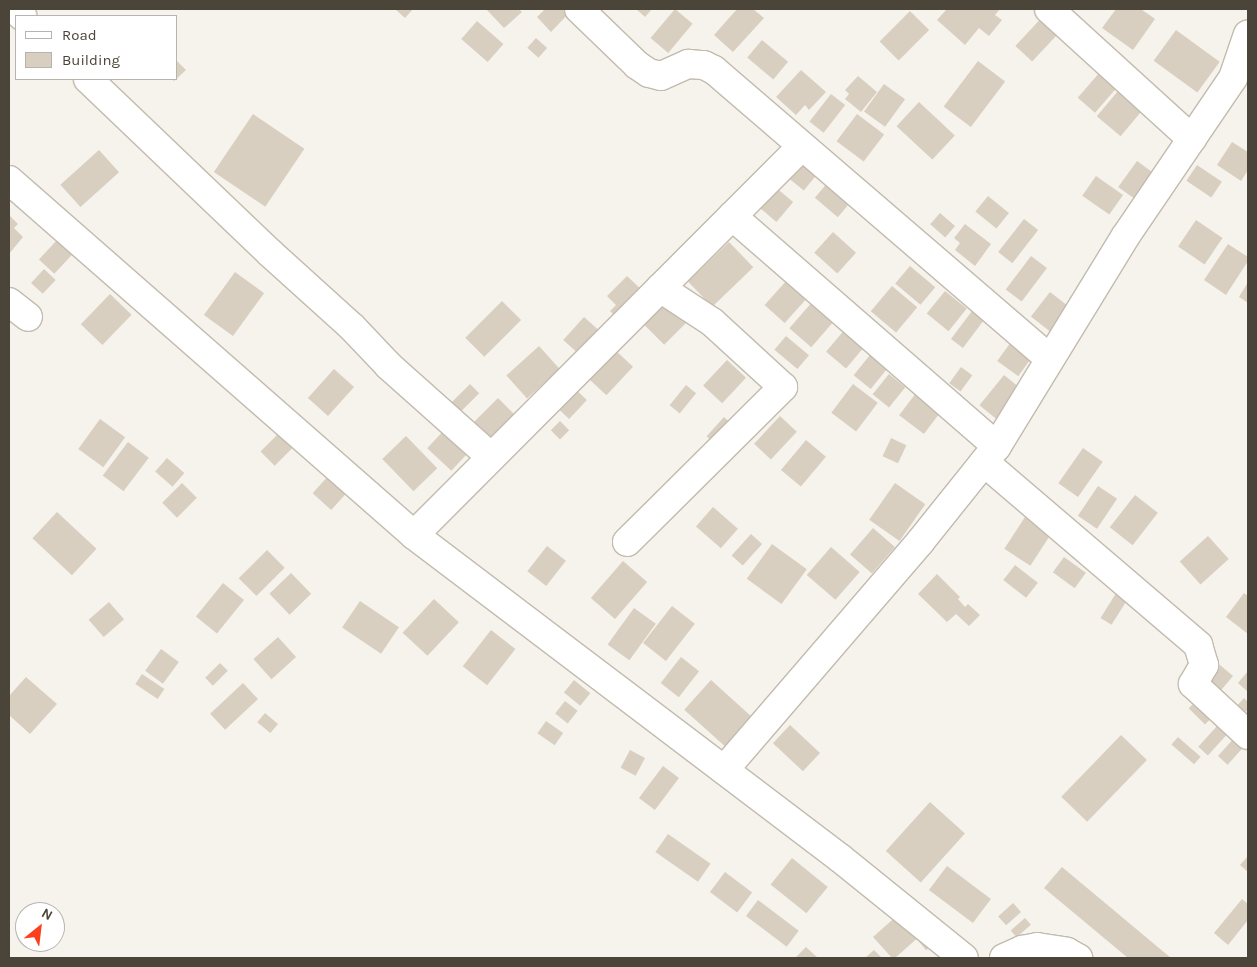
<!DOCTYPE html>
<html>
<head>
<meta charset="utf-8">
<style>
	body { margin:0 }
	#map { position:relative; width:1257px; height:967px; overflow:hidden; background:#f6f3ec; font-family:Karla,sans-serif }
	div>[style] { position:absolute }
	.building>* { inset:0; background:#d8cfc1; transform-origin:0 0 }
	.roads { filter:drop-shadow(1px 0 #c2bbae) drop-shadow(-1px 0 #c2bbae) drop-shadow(0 1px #c2bbae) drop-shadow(0 -1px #c2bbae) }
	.minor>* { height:28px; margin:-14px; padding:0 14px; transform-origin:14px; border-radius:14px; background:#fff }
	span { translate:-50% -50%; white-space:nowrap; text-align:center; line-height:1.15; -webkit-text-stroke:4px #fff; paint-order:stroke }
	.frame { position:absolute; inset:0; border:10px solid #4b4439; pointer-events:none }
	.legend { position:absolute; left:15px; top:15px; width:162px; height:65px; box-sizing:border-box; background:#fff; border:1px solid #b7b4b0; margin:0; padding:6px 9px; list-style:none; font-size:15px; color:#4b4439 }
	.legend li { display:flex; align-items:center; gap:10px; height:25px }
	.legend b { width:25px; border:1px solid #b7b4b0 }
	.north { position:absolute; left:15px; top:902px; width:50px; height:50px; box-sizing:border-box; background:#fff; border:1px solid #b7b4b0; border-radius:50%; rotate:29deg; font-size:14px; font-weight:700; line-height:20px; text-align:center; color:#4b4439 }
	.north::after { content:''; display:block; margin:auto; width:18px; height:22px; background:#fc3f1d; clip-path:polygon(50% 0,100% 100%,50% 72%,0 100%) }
</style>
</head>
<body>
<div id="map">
	<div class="building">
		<i style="clip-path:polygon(395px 9px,413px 9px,405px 18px)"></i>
		<i style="clip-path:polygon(486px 9px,519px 9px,522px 12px,504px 28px)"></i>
		<i style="clip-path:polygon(545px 9px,568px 9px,571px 11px,551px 32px,537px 17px)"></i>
		<i style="clip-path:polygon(636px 9px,652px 9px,645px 17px)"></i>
		<i style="left:675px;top:9px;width:23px;height:38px;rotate:40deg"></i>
		<i style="clip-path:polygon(737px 9px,753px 9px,764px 18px,733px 52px,714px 35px)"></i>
		<i style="clip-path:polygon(947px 9px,1000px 9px,995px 15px,1002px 20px,989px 36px,979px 28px,965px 45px,937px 20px)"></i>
		<i style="clip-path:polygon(1116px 9px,1141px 9px,1155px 19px,1133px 50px,1102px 28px)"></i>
		<i style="left:910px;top:11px;width:27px;height:43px;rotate:45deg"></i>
		<i style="left:1046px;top:13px;width:23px;height:45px;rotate:43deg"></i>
		<i style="left:477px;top:21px;width:35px;height:24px;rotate:41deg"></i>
		<i style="left:1176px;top:30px;width:54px;height:38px;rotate:36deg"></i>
		<i style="left:536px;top:38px;width:15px;height:13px;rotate:42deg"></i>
		<i style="left:762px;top:40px;width:34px;height:23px;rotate:40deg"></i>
		<i style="clip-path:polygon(176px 60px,186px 70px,174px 81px,172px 79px,176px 79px)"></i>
		<i style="left:978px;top:61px;width:34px;height:57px;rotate:37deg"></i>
		<i style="clip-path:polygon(801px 70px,826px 92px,809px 110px,805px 105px,796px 115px,776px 97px)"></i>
		<i style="left:1100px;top:72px;width:23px;height:34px;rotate:41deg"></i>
		<i style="clip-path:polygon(858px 76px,877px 92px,861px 112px,845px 99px,849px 94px,845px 90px)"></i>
		<i style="left:884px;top:84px;width:26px;height:34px;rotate:36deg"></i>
		<i style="left:1118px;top:91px;width:31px;height:33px;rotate:40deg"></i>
		<i style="left:831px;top:94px;width:18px;height:35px;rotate:38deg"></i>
		<i style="left:919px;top:102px;width:49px;height:33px;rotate:43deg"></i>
		<i style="left:253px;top:114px;width:62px;height:70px;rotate:34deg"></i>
		<i style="left:857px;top:114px;width:34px;height:34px;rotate:37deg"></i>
		<i style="clip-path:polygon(1232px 142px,1248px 152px,1248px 170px,1241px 181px,1217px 165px)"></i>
		<i style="left:99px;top:150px;width:30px;height:52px;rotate:48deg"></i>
		<i style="left:800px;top:154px;width:26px;height:26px;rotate:39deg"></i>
		<i style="left:1137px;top:161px;width:22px;height:32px;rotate:36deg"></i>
		<i style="left:1197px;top:165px;width:30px;height:19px;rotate:34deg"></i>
		<i style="left:1096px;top:176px;width:33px;height:24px;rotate:35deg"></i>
		<i style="left:829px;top:181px;width:30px;height:22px;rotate:40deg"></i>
		<i style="left:774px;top:186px;width:25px;height:26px;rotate:40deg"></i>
		<i style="left:988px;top:196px;width:27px;height:20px;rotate:39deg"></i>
		<i style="left:940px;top:213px;width:20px;height:15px;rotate:41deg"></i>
		<i style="clip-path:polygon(9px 215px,18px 224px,14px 228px,23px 237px,9px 254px)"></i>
		<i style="left:1024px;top:219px;width:18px;height:42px;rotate:38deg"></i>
		<i style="left:1196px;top:220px;width:32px;height:32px;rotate:34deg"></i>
		<i style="clip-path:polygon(965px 224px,991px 244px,975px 266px,955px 250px,960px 243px,954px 238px)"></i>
		<i style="left:833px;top:232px;width:31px;height:28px;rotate:42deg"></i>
		<i style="left:58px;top:239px;width:21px;height:28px;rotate:43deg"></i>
		<i style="left:729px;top:242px;width:35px;height:57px;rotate:46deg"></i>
		<i style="clip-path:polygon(1228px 244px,1248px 257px,1248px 261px,1226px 295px,1204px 280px)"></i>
		<i style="left:1031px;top:256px;width:20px;height:42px;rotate:37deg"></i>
		<i style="left:910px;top:266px;width:33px;height:23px;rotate:40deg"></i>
		<i style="left:44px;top:269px;width:16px;height:19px;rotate:43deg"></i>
		<i style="left:235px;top:272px;width:36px;height:53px;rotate:36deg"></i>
		<i style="clip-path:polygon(627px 276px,646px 294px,620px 321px,610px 311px,616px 305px,607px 296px)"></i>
		<i style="left:788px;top:279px;width:27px;height:35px;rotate:42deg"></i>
		<i style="clip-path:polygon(1248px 282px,1248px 303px,1239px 297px)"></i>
		<i style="left:892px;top:286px;width:33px;height:33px;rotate:40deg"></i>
		<i style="left:945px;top:291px;width:28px;height:29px;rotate:39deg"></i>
		<i style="left:1050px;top:292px;width:24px;height:31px;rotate:38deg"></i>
		<i style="left:110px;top:294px;width:30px;height:42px;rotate:44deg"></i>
		<i style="left:667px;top:298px;width:31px;height:35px;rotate:45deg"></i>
		<i style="left:502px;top:301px;width:27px;height:52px;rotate:45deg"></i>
		<i style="left:813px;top:301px;width:29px;height:36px;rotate:41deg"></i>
		<i style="left:972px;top:311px;width:15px;height:35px;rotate:37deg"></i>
		<i style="left:584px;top:317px;width:24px;height:31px;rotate:42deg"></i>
		<i style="left:846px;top:328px;width:26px;height:31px;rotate:40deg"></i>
		<i style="left:1016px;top:335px;width:26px;height:32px;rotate:36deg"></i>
		<i style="left:786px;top:336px;width:30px;height:18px;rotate:40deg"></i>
		<i style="left:539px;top:346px;width:31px;height:44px;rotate:48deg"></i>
		<i style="left:614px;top:349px;width:26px;height:39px;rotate:43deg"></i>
		<i style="left:870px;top:355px;width:22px;height:26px;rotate:39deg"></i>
		<i style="left:727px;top:360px;width:26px;height:35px;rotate:43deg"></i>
		<i style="left:961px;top:367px;width:14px;height:20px;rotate:36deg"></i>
		<i style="left:334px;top:369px;width:27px;height:39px;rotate:42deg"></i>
		<i style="left:889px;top:374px;width:21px;height:26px;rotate:39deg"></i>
		<i style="left:1004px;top:375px;width:21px;height:39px;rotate:39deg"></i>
		<i style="left:470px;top:384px;width:13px;height:28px;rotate:45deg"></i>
		<i style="left:853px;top:384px;width:31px;height:36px;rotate:37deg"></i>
		<i style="left:686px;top:385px;width:13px;height:26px;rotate:39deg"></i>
		<i style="left:573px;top:387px;width:19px;height:26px;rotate:43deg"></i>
		<i style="left:916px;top:393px;width:31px;height:28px;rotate:37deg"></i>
		<i style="left:498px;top:398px;width:27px;height:40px;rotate:45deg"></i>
		<i style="left:780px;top:416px;width:23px;height:38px;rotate:43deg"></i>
		<i style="left:724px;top:417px;width:13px;height:26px;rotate:42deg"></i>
		<i style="left:100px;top:419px;width:31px;height:37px;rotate:36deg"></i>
		<i style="left:560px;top:421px;width:13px;height:13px;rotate:45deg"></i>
		<i style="left:447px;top:427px;width:33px;height:29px;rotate:43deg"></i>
		<i style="left:281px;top:431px;width:20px;height:29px;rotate:45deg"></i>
		<i style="left:406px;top:436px;width:45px;height:33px;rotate:46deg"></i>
		<i style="left:891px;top:438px;width:17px;height:20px;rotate:25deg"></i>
		<i style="left:806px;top:440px;width:26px;height:39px;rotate:40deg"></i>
		<i style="left:128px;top:442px;width:26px;height:42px;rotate:37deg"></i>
		<i style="left:1083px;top:448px;width:24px;height:43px;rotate:35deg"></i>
		<i style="left:167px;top:458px;width:23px;height:18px;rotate:41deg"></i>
		<i style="left:330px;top:474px;width:25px;height:26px;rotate:42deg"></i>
		<i style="left:182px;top:483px;width:21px;height:28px;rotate:45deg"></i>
		<i style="left:895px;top:483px;width:37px;height:45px;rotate:35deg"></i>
		<i style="left:1098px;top:486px;width:23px;height:36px;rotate:34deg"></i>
		<i style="left:1135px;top:495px;width:29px;height:41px;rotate:38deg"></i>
		<i style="left:713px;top:507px;width:33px;height:26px;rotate:41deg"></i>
		<i style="left:57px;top:512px;width:54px;height:36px;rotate:43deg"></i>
		<i style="left:1025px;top:517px;width:31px;height:38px;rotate:33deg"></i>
		<i style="left:873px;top:528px;width:29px;height:35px;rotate:41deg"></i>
		<i style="left:751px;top:534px;width:15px;height:29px;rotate:42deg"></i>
		<i style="left:1208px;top:536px;width:31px;height:38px;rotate:48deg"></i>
		<i style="left:772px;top:544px;width:43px;height:43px;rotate:36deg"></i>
		<i style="left:547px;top:546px;width:24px;height:32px;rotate:38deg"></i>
		<i style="left:831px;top:547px;width:38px;height:37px;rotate:41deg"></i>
		<i style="left:267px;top:550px;width:25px;height:40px;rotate:45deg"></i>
		<i style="left:1064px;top:557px;width:27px;height:19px;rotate:36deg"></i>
		<i style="left:623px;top:561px;width:32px;height:49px;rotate:41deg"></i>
		<i style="left:1015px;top:565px;width:29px;height:19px;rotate:38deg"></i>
		<i style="left:291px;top:573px;width:29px;height:30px;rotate:46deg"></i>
		<i style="clip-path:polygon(937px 574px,960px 597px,958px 599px,965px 607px,968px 604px,980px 615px,969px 626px,956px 614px,947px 622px,918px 594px)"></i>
		<i style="left:223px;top:583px;width:27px;height:43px;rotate:39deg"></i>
		<i style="left:1118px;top:590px;width:13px;height:33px;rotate:32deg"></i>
		<i style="clip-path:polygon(1244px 593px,1248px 596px,1248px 634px,1226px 617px)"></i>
		<i style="left:434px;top:599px;width:34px;height:46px;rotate:43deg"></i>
		<i style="left:360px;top:601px;width:47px;height:32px;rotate:34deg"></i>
		<i style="left:109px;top:602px;width:23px;height:27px;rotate:49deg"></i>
		<i style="left:672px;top:606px;width:29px;height:47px;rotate:38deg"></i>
		<i style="left:634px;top:608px;width:27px;height:45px;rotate:36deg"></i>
		<i style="left:491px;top:630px;width:31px;height:46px;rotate:38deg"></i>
		<i style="left:278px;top:637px;width:27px;height:33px;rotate:48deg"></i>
		<i style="left:161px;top:649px;width:22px;height:27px;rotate:36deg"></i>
		<i style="left:681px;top:657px;width:23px;height:33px;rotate:38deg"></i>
		<i style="left:220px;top:663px;width:11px;height:21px;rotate:45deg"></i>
		<i style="left:1220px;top:665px;width:17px;height:26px;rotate:40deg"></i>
		<i style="clip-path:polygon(1248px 671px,1248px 692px,1238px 683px)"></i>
		<i style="left:142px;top:674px;width:27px;height:12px;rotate:34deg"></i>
		<i style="clip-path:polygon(26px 677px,57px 704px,30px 734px,9px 715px,9px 696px)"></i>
		<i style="left:574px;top:680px;width:21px;height:16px;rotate:39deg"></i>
		<i style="left:711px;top:680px;width:57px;height:40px;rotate:42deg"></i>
		<i style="left:243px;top:683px;width:22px;height:45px;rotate:47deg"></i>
		<i style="left:1200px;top:697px;width:23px;height:16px;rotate:45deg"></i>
		<i style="clip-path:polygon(1244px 698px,1248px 702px,1248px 709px,1244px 714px,1236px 707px)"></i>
		<i style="left:565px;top:701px;width:16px;height:16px;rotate:38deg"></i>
		<i style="left:265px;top:713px;width:17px;height:12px;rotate:40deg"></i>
		<i style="left:546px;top:721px;width:21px;height:15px;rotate:35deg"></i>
		<i style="left:790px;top:725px;width:41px;height:25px;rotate:43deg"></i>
		<i style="left:1217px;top:726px;width:13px;height:28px;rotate:42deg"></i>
		<i style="left:1121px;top:735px;width:36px;height:86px;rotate:44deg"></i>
		<i style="left:1236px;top:736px;width:13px;height:27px;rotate:42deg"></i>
		<i style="left:1178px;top:737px;width:30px;height:10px;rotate:41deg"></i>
		<i style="left:630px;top:750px;width:17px;height:20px;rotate:28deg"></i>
		<i style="left:663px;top:766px;width:20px;height:40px;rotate:37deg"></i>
		<i style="left:930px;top:802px;width:47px;height:66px;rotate:42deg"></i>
		<i style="left:668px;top:834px;width:52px;height:22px;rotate:35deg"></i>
		<i style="clip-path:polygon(1248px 856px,1248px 872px,1240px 865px)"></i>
		<i style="left:792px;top:858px;width:46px;height:34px;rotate:39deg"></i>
		<i style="left:947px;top:866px;width:55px;height:30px;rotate:37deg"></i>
		<i style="clip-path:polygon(1062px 867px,1171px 958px,1128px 958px,1044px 888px)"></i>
		<i style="left:725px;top:872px;width:34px;height:25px;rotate:37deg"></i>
		<i style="clip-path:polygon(1242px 899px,1248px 904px,1248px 920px,1228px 945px,1214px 933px)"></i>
		<i style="left:758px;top:900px;width:51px;height:20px;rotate:37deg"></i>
		<i style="left:1013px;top:903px;width:12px;height:20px;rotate:48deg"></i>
		<i style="clip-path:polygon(901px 912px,921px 935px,895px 958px,892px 958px,873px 937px)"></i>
		<i style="left:1025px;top:918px;width:9px;height:19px;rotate:49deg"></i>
		<i style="left:928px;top:932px;width:13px;height:13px;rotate:51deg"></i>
		<i style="clip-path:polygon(806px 947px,818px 958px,795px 958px)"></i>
		<i style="clip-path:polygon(874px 950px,882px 958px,865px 958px)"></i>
	</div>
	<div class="roads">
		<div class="minor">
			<i style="left:14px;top:9px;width:11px;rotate:41deg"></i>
			<i style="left:579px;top:9px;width:81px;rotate:44deg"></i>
			<i style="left:637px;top:65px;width:14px;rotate:34deg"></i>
			<i style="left:649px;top:73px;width:12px;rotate:14deg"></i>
			<i style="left:661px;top:76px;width:30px;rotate:-24deg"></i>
			<i style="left:688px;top:64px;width:16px;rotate:4deg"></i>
			<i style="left:704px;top:65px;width:11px;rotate:27deg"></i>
			<i style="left:714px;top:70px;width:443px;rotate:40.7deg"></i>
			<i style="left:1049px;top:9px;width:193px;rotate:42.3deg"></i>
			<i style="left:88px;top:79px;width:250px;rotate:43.7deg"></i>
			<i style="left:269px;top:252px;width:112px;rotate:42.1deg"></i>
			<i style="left:352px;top:327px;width:54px;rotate:46.5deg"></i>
			<i style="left:389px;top:366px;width:137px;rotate:41.7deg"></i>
			<i style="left:9px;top:180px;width:539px;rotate:41.24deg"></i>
			<i style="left:414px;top:535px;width:535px;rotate:37.17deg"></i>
			<i style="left:840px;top:858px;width:159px;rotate:38.9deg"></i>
			<i style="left:732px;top:216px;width:351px;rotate:41deg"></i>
			<i style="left:9px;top:302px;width:24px;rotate:38deg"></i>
			<i style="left:984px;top:462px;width:282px;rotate:40.5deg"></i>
			<i style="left:1198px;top:645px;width:21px;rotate:73deg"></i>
			<i style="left:1204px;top:665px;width:22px;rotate:120deg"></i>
			<i style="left:1193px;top:684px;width:75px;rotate:42.8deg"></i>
			<i style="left:414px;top:535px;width:549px;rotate:-45.07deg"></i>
			<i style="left:627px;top:542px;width:220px;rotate:-44.8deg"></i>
			<i style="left:783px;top:387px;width:96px;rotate:-137.5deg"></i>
			<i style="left:712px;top:322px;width:62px;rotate:-146.8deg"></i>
			<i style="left:724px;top:770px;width:301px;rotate:-49.3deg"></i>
			<i style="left:920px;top:542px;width:123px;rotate:-51.3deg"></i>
			<i style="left:997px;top:446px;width:245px;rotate:-58.5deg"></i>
			<i style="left:1125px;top:237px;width:192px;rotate:-55.8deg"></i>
			<i style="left:1233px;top:78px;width:46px;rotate:-71.2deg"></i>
			<i style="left:1004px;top:958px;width:20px;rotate:-24deg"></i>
			<i style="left:1022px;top:950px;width:15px;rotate:-11deg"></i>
			<i style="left:1037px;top:947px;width:30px;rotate:9deg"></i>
			<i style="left:1067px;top:952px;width:13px;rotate:29deg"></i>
		</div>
	</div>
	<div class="frame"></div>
	<ul class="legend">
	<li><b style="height:6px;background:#fff"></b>Road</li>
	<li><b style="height:14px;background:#d8cfc1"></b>Building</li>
	</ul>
	<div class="north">N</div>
</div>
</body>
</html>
